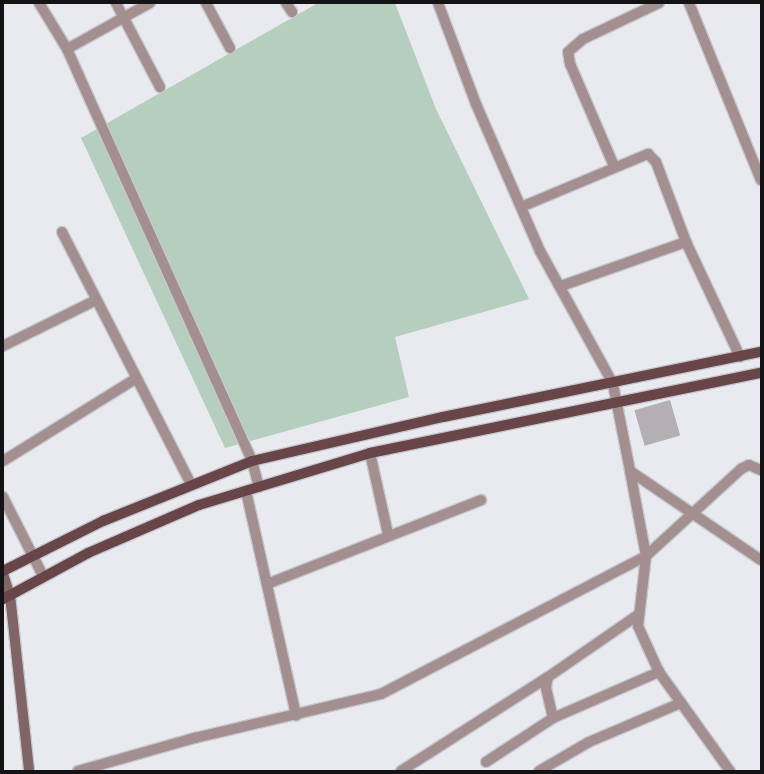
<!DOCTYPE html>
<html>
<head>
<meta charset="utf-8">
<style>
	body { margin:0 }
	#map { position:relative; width:764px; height:774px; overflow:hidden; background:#e9eaf0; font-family:"Titillium Web",sans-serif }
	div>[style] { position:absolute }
	.green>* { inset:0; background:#b5cebd }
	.building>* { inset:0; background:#b3afb3; transform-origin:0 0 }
	.roads { filter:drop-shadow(1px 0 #c7c8cd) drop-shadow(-1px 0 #c7c8cd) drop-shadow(0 1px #c7c8cd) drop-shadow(0 -1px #c7c8cd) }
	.street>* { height:10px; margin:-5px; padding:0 5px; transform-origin:5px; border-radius:5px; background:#a38f90 }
	.secondary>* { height:10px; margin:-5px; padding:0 5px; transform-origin:5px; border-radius:5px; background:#806466 }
	.primary>* { height:10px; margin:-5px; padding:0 5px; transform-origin:5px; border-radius:5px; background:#674548 }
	span { translate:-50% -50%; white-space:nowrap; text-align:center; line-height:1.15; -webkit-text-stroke:4px #f6f8fd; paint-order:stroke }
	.frame { position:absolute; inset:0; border:4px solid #131315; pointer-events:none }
</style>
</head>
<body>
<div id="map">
	<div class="green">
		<i style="clip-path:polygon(318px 3px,395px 3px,436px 109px,529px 299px,395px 337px,409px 397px,225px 448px,81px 138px)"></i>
	</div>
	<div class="building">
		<i style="left:670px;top:400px;width:37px;height:37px;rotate:74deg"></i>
	</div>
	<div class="roads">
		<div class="street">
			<i style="left:39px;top:3px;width:54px;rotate:58.7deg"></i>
			<i style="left:67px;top:49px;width:452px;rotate:65.8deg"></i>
			<i style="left:252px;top:461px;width:27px;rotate:75deg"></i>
			<i style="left:116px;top:3px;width:95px;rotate:62.4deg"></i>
			<i style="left:206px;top:3px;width:51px;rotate:61.9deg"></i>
			<i style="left:286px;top:3px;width:11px;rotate:56deg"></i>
			<i style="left:438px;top:3px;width:108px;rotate:69.4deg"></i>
			<i style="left:476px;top:104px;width:160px;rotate:66.5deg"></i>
			<i style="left:540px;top:251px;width:152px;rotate:61.2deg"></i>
			<i style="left:613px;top:384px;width:89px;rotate:78.9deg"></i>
			<i style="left:630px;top:471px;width:158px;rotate:34.2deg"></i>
			<i style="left:689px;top:3px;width:191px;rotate:67.9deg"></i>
			<i style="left:67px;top:49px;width:95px;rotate:-29deg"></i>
			<i style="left:614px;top:166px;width:111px;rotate:-113.3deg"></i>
			<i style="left:570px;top:64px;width:12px;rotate:-99deg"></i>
			<i style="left:568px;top:52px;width:20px;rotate:-41deg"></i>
			<i style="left:583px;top:39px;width:84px;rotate:-25.3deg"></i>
			<i style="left:521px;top:207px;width:138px;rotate:-22.7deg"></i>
			<i style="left:648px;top:154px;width:11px;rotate:45deg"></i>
			<i style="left:656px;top:162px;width:85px;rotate:69.4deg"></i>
			<i style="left:686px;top:242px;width:127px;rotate:64.8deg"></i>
			<i style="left:62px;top:232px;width:283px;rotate:62.9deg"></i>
			<i style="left:561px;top:286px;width:133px;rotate:-19.4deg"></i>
			<i style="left:3px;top:346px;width:104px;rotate:-26.3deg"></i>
			<i style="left:370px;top:453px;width:83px;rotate:77.5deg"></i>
			<i style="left:3px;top:461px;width:155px;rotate:-31.8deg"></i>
			<i style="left:630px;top:471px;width:86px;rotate:79.3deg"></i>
			<i style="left:646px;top:556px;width:70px;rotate:96.5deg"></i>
			<i style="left:638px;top:626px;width:51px;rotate:65.5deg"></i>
			<i style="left:659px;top:672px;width:122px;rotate:54.4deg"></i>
			<i style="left:246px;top:491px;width:230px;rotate:77.4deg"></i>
			<i style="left:3px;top:497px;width:89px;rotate:63.1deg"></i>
			<i style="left:267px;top:584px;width:230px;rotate:-21.4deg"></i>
			<i style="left:553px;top:718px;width:32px;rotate:-103deg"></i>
			<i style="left:546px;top:687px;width:10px;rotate:-79deg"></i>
			<i style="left:548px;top:677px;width:109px;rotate:-34.6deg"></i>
			<i style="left:486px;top:762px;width:80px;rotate:-33.3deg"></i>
			<i style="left:553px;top:718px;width:116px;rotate:-23.5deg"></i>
			<i style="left:78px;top:771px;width:122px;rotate:-15.8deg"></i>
			<i style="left:195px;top:738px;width:191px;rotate:-13.3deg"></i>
			<i style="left:381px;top:694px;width:299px;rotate:-27.5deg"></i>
			<i style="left:646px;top:556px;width:129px;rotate:-42.5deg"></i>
			<i style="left:741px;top:469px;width:9px;rotate:-27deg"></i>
			<i style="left:749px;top:465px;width:13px;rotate:23deg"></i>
			<i style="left:401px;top:771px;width:174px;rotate:-32.6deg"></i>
			<i style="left:539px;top:771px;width:58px;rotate:-30.1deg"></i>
			<i style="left:589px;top:742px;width:100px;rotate:-23deg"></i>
		</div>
		<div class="secondary">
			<i style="left:3px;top:574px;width:22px;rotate:72deg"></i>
			<i style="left:10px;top:595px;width:177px;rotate:83.8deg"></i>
		</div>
		<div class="primary">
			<i style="left:3px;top:571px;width:112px;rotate:-26.6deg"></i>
			<i style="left:103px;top:521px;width:161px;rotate:-21.9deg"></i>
			<i style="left:252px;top:461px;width:196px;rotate:-13deg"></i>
			<i style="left:443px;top:417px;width:325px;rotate:-11.6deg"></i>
			<i style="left:3px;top:599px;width:97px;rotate:-28.4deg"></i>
			<i style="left:88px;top:553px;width:121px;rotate:-23.4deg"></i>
			<i style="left:199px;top:505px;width:179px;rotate:-16.9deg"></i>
			<i style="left:370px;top:453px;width:399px;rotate:-11.6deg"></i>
		</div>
	</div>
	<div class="frame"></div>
</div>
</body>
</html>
